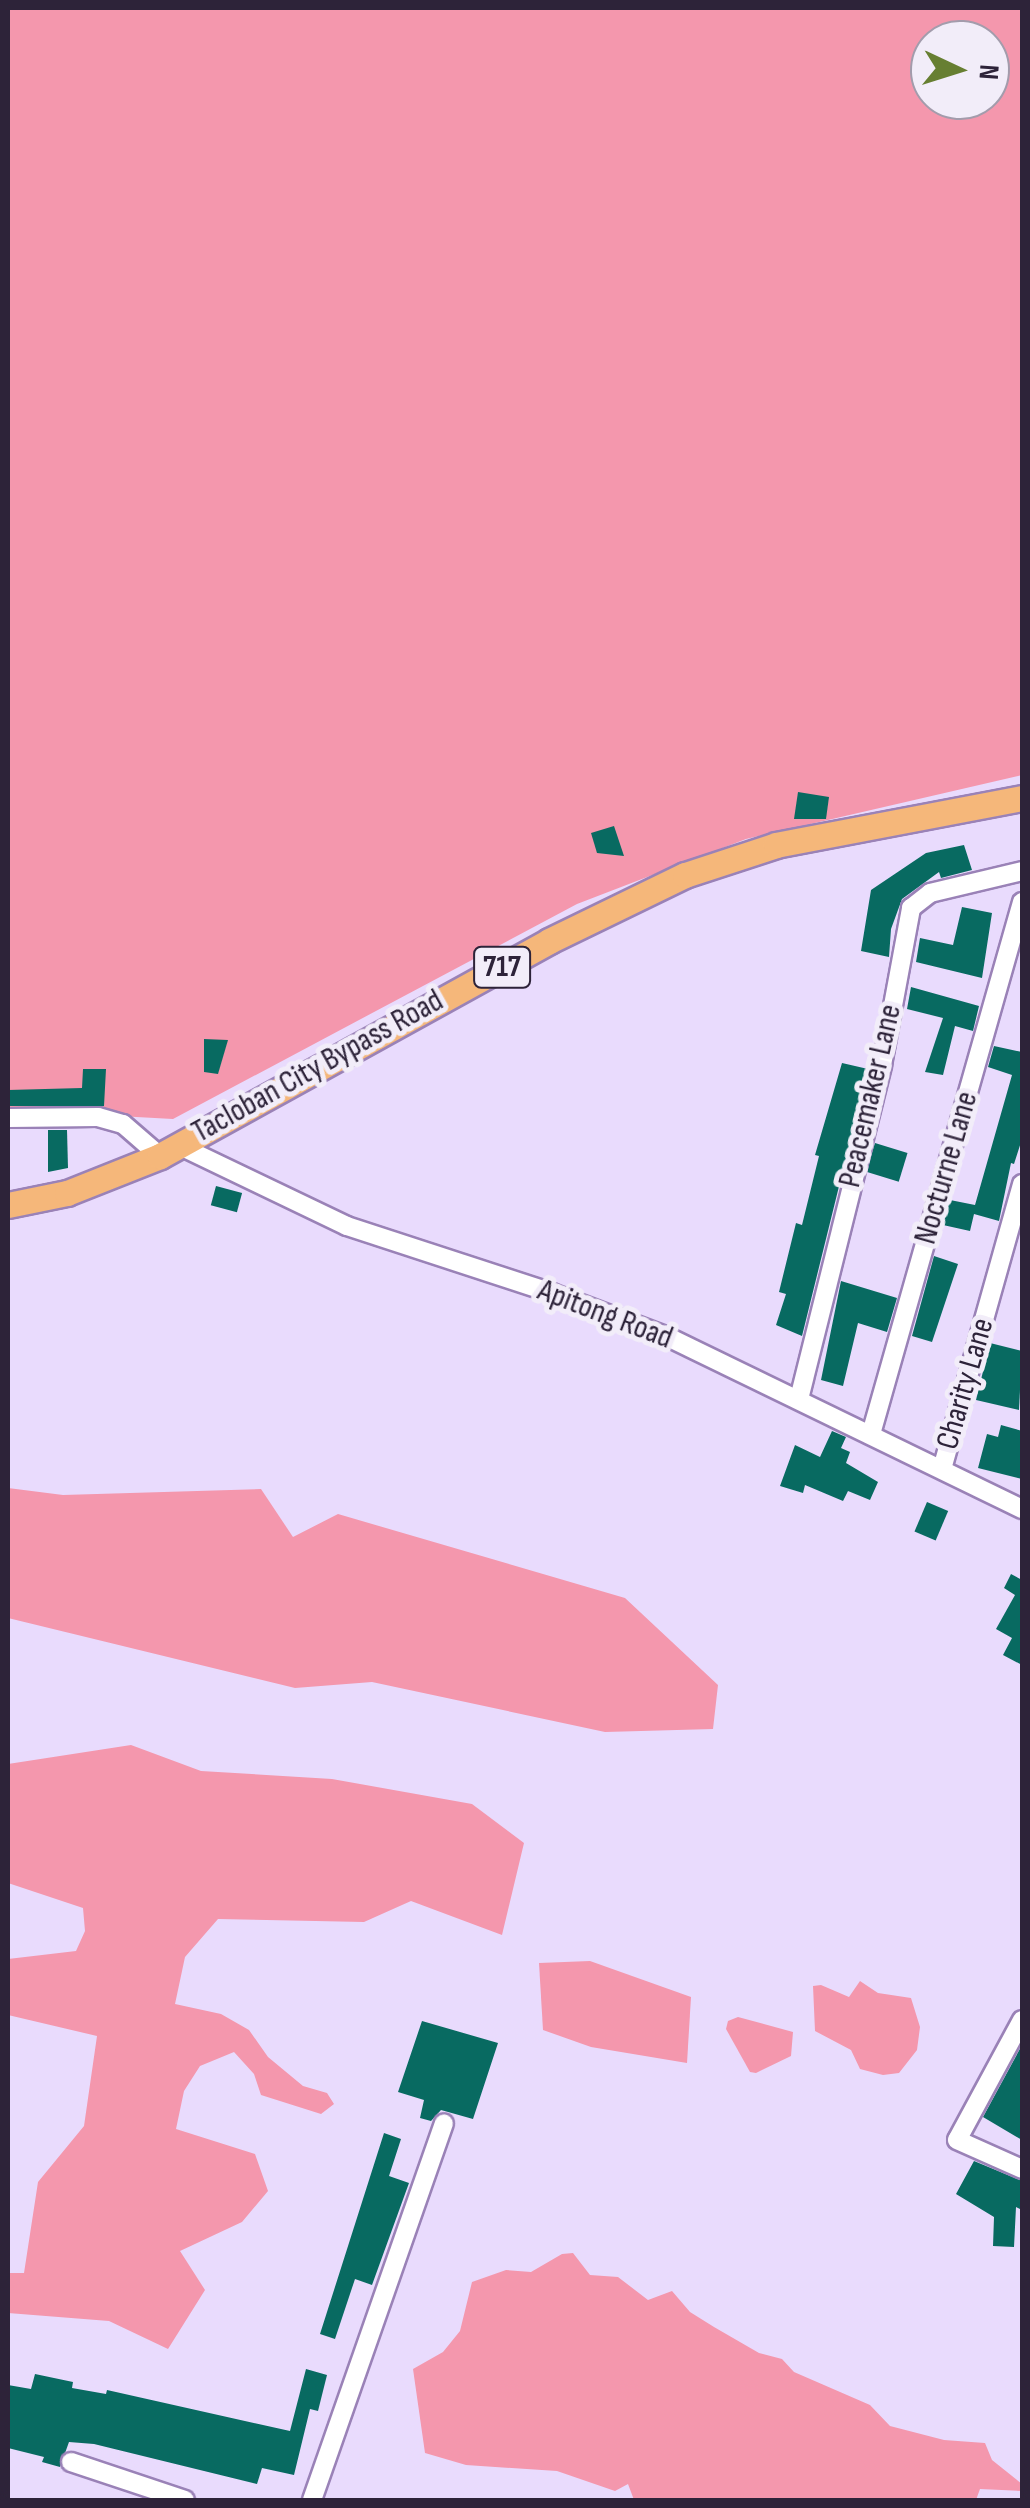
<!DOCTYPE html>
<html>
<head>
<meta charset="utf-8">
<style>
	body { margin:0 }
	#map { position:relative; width:1030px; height:2508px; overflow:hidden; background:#e9dbfd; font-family:"Sofia Sans Condensed",sans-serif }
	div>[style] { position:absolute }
	.green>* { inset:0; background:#f497ad }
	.building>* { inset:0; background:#086a61; transform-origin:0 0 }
	.roads { filter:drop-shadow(2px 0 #9a82b7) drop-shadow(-2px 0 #9a82b7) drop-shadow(0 2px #9a82b7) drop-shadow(0 -2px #9a82b7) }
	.minor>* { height:18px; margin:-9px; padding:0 9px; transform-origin:9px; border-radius:9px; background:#fff }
	.highway>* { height:25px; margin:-12.5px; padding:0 12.5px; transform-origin:12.5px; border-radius:12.5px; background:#f5b77a }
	span { translate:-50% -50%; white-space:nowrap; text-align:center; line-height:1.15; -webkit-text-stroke:10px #f2edf9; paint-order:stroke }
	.shield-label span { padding:2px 8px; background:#f2edf9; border:2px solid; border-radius:8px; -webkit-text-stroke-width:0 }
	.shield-label { font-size:30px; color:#2d2339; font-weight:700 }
	.street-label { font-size:32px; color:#2d2339 }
	.frame { position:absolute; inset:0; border:10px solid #2d2339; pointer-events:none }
	.north { position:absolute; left:910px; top:20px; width:100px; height:100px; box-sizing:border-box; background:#f2edf9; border:2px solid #a39cac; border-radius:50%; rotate:94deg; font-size:28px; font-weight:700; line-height:40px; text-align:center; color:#2d2339 }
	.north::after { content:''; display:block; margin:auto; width:35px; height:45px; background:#677f32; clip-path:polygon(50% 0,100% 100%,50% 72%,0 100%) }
</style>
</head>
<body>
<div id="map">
	<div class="green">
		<i style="clip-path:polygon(evenodd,8px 8px,1022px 8px,1022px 775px,746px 839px,577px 904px,173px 1119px,8px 1110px,8px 8px,930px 40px,990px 40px,990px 100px,930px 100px,930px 40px)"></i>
		<i style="clip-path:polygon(8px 1488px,63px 1495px,261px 1489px,293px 1537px,338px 1514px,625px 1598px,718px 1685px,713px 1729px,605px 1732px,372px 1682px,295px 1688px,8px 1618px)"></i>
		<i style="clip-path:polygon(131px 1745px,201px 1771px,332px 1779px,472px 1804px,524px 1843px,502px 1935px,411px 1901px,364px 1922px,218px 1919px,185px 1957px,175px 2004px,221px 2014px,249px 2030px,268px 2057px,303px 2086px,327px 2093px,334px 2104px,321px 2114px,261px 2095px,254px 2074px,234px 2052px,200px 2066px,184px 2091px,176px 2129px,255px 2154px,268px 2191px,242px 2222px,180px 2251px,205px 2290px,168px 2349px,109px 2321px,8px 2313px,8px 2273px,24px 2273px,38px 2182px,84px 2126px,97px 2036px,8px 2015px,8px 1959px,76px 1951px,85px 1931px,83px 1908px,8px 1883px,8px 1764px)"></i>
		<i style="clip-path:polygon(590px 1961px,691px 1997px,687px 2063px,591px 2047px,543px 2030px,539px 1963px)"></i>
		<i style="clip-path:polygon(860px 1981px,878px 1993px,911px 1998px,920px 2027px,917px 2050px,899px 2073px,883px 2075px,860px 2069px,851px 2050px,815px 2031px,813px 1986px,821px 1985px,849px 1997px)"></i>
		<i style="clip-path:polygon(738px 2017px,793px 2032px,791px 2056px,756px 2073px,750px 2072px,726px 2029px,728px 2021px)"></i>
		<i style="clip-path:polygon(573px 2253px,590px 2275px,618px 2277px,648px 2300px,672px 2291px,690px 2312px,714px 2327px,759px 2353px,782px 2359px,794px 2372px,870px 2405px,890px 2426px,944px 2440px,985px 2443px,992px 2460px,1022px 2484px,1022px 2491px,980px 2489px,976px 2500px,634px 2500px,628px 2484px,615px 2491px,557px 2471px,466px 2465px,425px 2453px,413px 2369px,443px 2352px,460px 2331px,472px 2282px,506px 2270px,531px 2272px,562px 2254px)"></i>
	</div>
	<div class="building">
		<i style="clip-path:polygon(798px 792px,829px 797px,826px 819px,794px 819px)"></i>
		<i style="clip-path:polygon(614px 826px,624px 856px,597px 853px,591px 833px)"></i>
		<i style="clip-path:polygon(964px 845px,972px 870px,941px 878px,939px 872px,902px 899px,891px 929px,889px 957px,861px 951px,871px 890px,926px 853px)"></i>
		<i style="clip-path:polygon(962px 907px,992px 913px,982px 978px,916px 962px,920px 938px,953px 945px)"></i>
		<i style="clip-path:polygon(911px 987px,979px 1006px,973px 1031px,955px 1026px,943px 1075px,925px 1072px,943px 1018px,907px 1009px)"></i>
		<i style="clip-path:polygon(204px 1039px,228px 1040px,218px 1074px,204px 1072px)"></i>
		<i style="clip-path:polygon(994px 1046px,1022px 1052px,1022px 1139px,1014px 1164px,1011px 1163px,999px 1221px,974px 1214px,970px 1231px,943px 1225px,950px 1200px,975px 1205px,1012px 1075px,988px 1067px)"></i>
		<i style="clip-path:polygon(842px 1063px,868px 1069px,802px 1336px,776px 1325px,786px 1294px,779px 1292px,796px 1223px,802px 1225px,819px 1156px,815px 1155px)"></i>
		<i style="clip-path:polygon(83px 1069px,106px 1069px,104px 1106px,8px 1106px,8px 1090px,82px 1088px)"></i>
		<i style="clip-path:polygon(48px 1130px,67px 1130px,68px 1168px,48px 1172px)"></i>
		<i style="left:875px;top:1143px;width:34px;height:30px;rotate:17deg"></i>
		<i style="left:216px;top:1186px;width:27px;height:20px;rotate:15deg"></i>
		<i style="clip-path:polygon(934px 1256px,958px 1264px,932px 1342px,912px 1336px)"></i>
		<i style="clip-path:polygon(841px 1281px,897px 1298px,887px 1332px,858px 1323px,843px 1386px,821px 1380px)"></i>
		<i style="clip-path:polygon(990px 1343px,1022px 1351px,1019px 1410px,976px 1400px)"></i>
		<i style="clip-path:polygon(1001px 1425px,1022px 1431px,1022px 1479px,978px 1468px,987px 1434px,998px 1437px)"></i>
		<i style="clip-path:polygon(832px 1431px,846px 1437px,841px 1448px,850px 1452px,846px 1463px,878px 1482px,870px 1500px,848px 1491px,843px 1501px,805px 1485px,803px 1493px,780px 1486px,795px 1445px,820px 1457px)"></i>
		<i style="left:927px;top:1502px;width:23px;height:32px;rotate:23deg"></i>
		<i style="clip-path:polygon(1011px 1574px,1022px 1580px,1022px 1665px,1003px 1655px,1012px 1638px,996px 1629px,1015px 1595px,1004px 1588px)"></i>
		<i style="clip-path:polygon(422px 2021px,498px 2043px,473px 2119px,441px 2110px,431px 2121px,420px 2118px,424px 2100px,398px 2092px)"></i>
		<i style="clip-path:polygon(1022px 2045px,1022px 2140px,983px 2117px)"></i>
		<i style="clip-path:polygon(384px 2133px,401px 2139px,389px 2176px,409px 2183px,372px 2285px,355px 2279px,335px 2339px,320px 2334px)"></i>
		<i style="clip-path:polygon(974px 2161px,1022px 2181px,1022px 2210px,1016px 2207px,1014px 2247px,993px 2246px,994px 2217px,956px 2194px)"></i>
		<i style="clip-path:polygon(306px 2369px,327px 2375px,318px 2411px,310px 2409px,294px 2475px,262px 2468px,257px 2484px,94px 2444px,69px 2442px,60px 2467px,42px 2462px,44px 2457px,8px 2448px,8px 2385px,31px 2389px,35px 2374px,73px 2382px,72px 2388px,106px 2394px,107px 2390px,290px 2431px)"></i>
	</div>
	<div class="roads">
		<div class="minor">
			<i style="left:8px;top:1118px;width:90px;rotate:-0.6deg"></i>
			<i style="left:98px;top:1117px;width:26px;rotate:16deg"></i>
			<i style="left:123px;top:1124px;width:49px;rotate:40.9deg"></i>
			<i style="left:178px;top:1145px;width:187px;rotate:25.6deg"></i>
			<i style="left:347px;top:1226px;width:216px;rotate:18.1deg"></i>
			<i style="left:552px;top:1293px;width:124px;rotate:20.8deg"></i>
			<i style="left:668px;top:1337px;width:394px;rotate:25.9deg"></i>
			<i style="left:799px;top:1399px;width:344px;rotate:-76deg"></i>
			<i style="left:882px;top:1065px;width:160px;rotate:-79.5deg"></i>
			<i style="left:911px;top:908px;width:24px;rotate:-38deg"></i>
			<i style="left:930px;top:893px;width:95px;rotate:-13.4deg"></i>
			<i style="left:871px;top:1434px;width:553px;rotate:-74.15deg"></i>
			<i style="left:942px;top:1469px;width:296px;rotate:-74.3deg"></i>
			<i style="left:1022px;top:2020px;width:136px;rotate:118.4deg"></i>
			<i style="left:957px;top:2140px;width:71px;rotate:24deg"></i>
			<i style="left:71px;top:2462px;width:120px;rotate:18.4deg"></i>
			<i style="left:312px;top:2500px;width:399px;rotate:-70.7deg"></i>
		</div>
		<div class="highway">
			<i style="left:8px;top:1205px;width:60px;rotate:-11.5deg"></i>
			<i style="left:67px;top:1193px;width:100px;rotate:-21.7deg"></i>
			<i style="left:160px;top:1156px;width:444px;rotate:-28.9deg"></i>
			<i style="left:549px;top:941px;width:151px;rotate:-25.9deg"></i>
			<i style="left:685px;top:875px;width:96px;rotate:-18.2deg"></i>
			<i style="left:776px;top:845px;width:250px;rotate:-10.8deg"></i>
		</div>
	</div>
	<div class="shield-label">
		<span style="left:502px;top:967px">717</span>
	</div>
	<div class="street-label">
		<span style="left:318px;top:1067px;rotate:-29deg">Tacloban City Bypass Road</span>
		<span style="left:871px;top:1096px;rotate:-77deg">Peacemaker Lane</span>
		<span style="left:947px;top:1168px;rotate:-74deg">Nocturne Lane</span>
		<span style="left:605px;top:1315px;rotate:21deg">Apitong Road</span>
		<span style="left:966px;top:1384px;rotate:-74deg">Charity Lane</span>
	</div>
	<div class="frame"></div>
	<div class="north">N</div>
</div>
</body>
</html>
